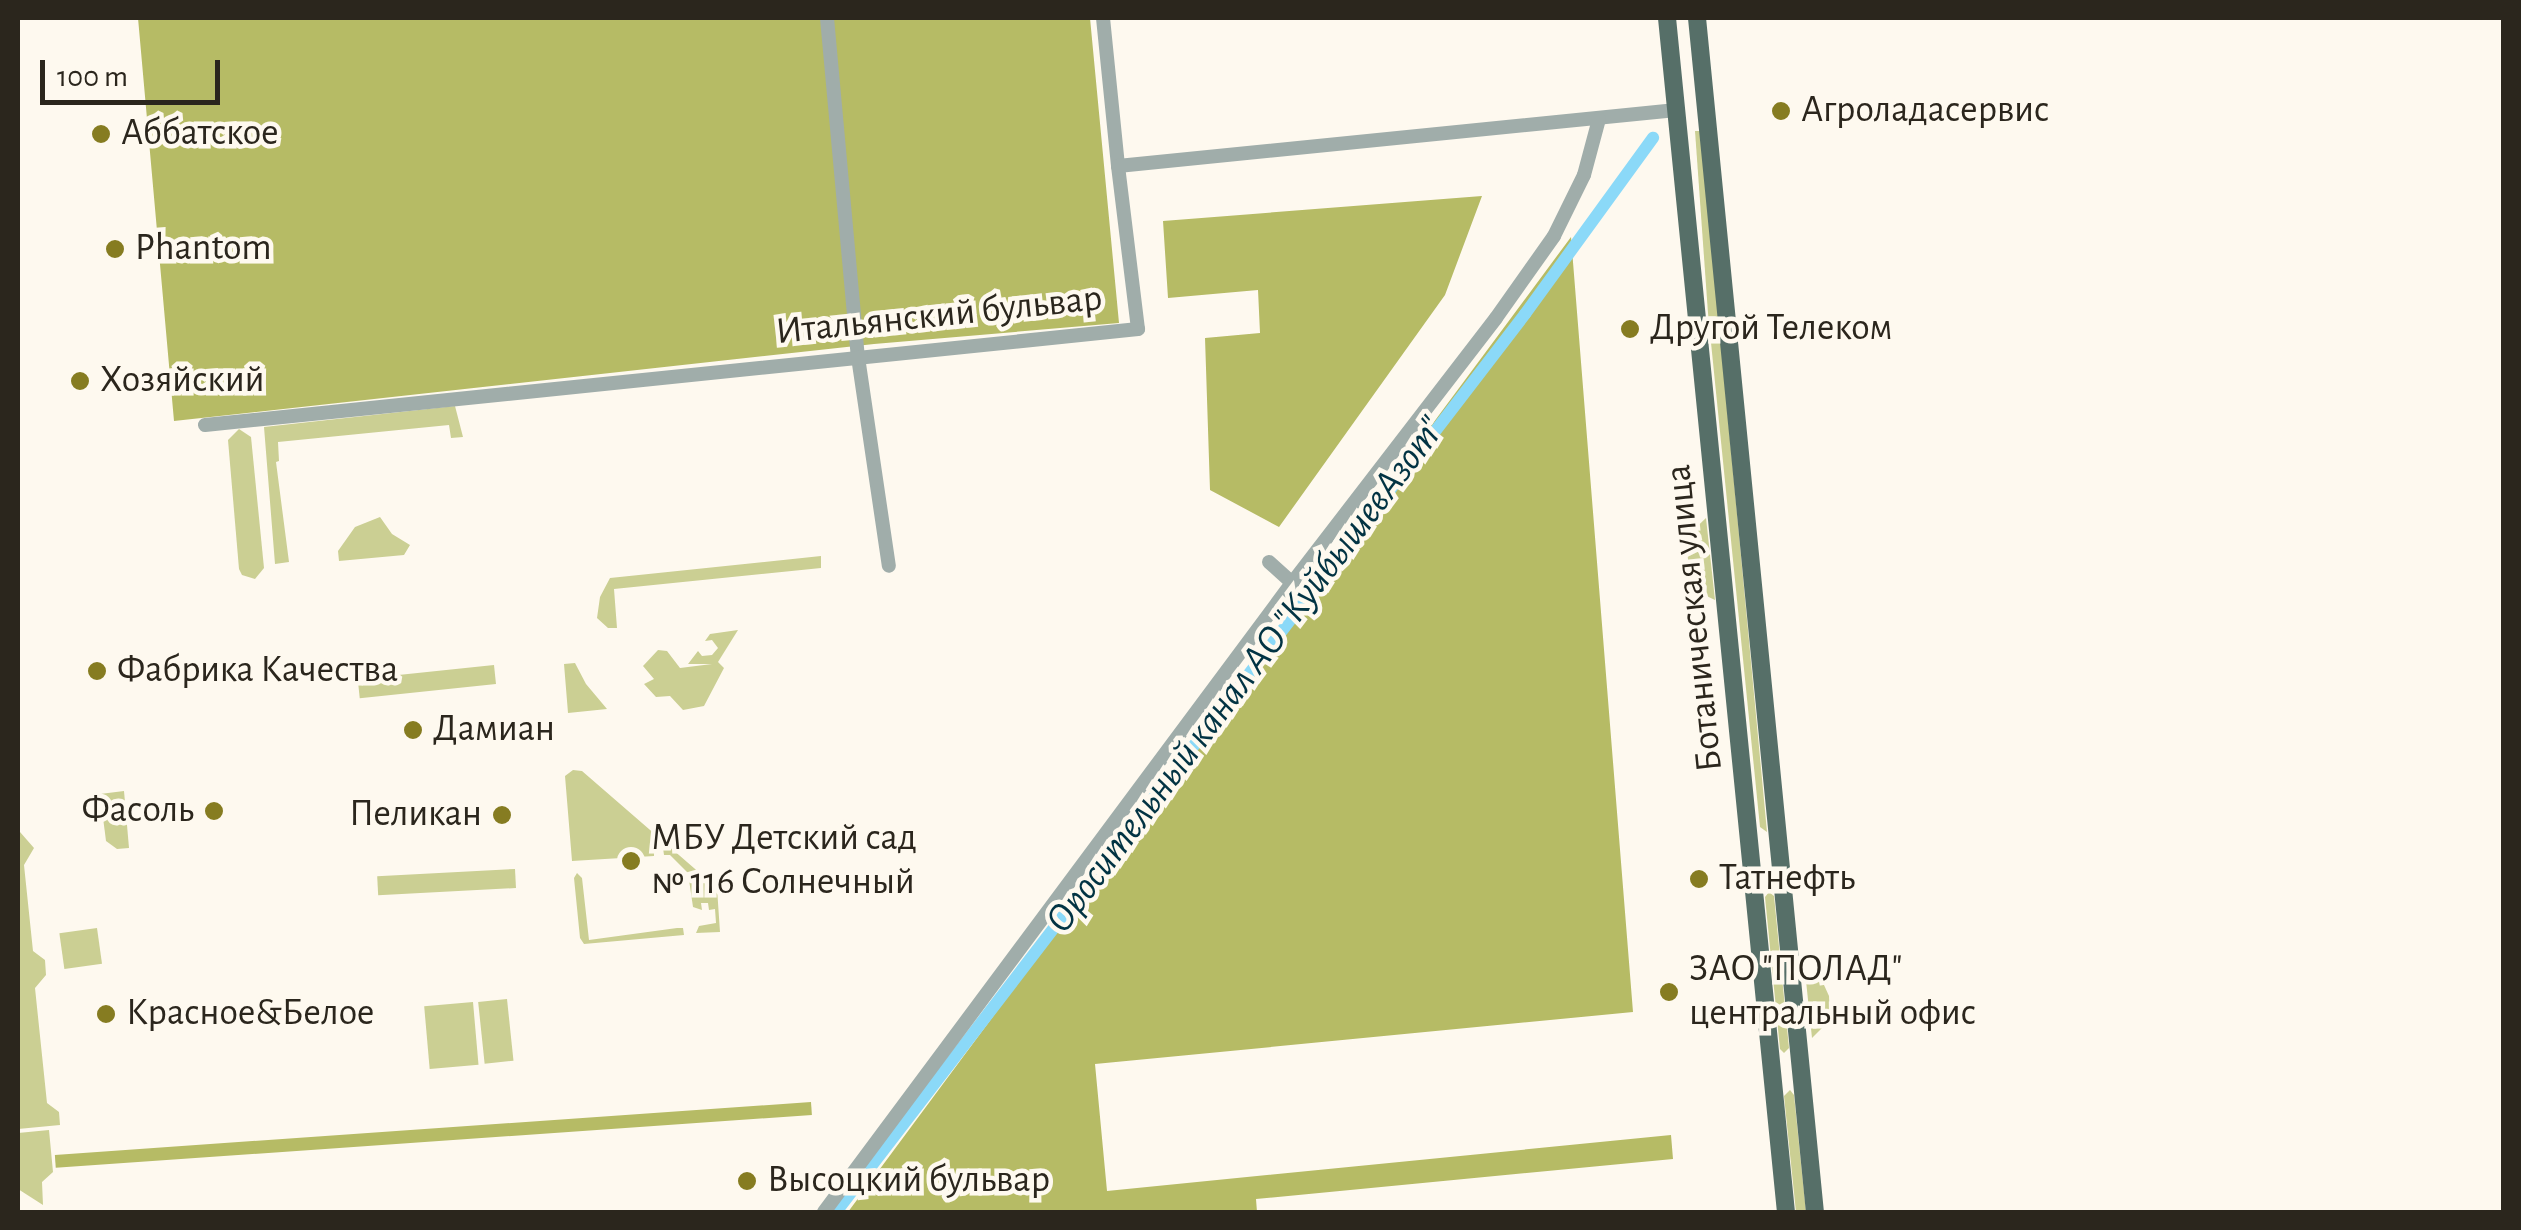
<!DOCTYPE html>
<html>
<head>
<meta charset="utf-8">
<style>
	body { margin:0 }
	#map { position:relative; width:2521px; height:1230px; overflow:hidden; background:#fef9ef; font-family:"Alegreya Sans",sans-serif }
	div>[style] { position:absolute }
	.green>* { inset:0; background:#cbcf93; transform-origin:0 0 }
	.forest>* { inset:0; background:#b6bb65; transform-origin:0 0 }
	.canal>* { height:12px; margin:-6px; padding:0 6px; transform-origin:6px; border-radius:6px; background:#8bd9f8 }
	.minor>* { height:14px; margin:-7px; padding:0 7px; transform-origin:7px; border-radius:7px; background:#a0adaa }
	.major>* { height:18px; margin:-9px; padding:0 9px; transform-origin:9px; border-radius:9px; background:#566f68 }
	.dots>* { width:28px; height:28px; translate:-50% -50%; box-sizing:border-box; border:5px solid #fef9ef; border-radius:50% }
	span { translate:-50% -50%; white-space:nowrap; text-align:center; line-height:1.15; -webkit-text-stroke:9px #fef9ef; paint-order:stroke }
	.poi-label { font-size:38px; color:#2b261d }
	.left { translate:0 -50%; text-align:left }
	.right { translate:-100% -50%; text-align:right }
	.street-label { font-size:38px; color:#2b261d }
	.water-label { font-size:40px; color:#023343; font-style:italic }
	.frame { position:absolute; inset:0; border:20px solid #2b261d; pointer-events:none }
	.scale { position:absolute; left:40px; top:60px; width:180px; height:45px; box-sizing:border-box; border:5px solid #2b261d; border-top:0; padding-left:12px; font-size:30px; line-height:35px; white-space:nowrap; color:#2b261d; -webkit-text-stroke:8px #fef9ef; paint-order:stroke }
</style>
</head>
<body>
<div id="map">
	<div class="green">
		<i style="clip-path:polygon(1695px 131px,1701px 131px,1767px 832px,1760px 827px,1708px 313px)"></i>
		<i style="clip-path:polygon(455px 406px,463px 437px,451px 438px,449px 425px,278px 442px,279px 461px,276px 462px,289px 562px,275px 564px,264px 427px)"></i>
		<i style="clip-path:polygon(239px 429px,251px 437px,264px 568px,255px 579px,242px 575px,239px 569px,228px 440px)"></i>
		<i style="clip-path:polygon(380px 517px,392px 534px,410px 545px,404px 555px,339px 561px,338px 551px,355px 527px)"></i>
		<i style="clip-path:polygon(1706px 518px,1715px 600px,1696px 591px,1690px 582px,1686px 537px)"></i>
		<i style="clip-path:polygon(821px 556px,821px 568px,614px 589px,617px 628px,608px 628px,597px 618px,600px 597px,610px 578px)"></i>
		<i style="clip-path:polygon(738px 630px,718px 662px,724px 668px,704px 706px,683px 710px,670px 696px,656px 697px,644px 684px,654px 679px,643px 666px,658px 650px,667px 651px,680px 668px,712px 664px,688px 664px,698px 651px,702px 656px,712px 655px,718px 648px,712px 640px,705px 641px,710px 634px)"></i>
		<i style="clip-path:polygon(575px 663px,586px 684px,607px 709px,568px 713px,564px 664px)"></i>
		<i style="left:494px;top:665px;width:19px;height:137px;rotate:84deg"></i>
		<i style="clip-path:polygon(573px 770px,582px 771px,717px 888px,720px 932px,696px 933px,699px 926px,716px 923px,715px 909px,709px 910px,708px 903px,701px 903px,702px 910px,693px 907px,688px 873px,670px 855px,664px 855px,663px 848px,654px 849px,654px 856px,572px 861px,565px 776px)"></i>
		<i style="clip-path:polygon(124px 791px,129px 848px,117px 849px,106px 841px,100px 794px)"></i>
		<i style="clip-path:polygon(18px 809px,20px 832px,34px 848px,24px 865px,33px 951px,45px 960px,46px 975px,35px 988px,47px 1103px,59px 1112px,60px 1125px,18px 1129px)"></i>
		<i style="left:515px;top:869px;width:19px;height:138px;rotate:87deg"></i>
		<i style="clip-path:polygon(577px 873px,582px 878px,589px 940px,677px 928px,683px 928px,684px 935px,584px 944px,580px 938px,574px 878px)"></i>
		<i style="clip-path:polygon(1769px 892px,1774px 896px,1789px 1048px,1784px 1053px,1780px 1049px,1765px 897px)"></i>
		<i style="left:97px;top:928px;width:36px;height:38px;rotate:82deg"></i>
		<i style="clip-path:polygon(1805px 971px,1824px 985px,1829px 996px,1830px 1020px,1812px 1038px)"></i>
		<i style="left:507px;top:999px;width:62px;height:29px;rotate:84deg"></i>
		<i style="left:473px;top:1002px;width:63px;height:49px;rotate:85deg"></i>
		<i style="clip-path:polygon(1790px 1090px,1794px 1095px,1806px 1212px,1796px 1212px,1784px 1096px)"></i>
		<i style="clip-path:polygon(49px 1130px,53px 1172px,42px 1182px,43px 1205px,18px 1189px,18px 1133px)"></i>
	</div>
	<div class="forest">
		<i style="clip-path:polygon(138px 18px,1090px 18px,1119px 323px,874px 344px,174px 421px)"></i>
		<i style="clip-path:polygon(1482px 196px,1445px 295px,1279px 527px,1210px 490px,1205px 338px,1260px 333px,1258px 290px,1168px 298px,1163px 221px)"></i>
		<i style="clip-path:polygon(1571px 237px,1633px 1012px,1095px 1064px,1107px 1191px,1671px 1135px,1673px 1159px,1256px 1199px,1257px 1212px,848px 1212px)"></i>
		<i style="left:811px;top:1102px;width:13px;height:758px;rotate:86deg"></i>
	</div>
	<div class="canal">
		<i style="left:836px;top:1212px;width:1132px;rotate:-52.5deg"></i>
		<i style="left:1525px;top:314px;width:218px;rotate:-54deg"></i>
	</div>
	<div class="minor">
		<i style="left:827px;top:18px;width:340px;rotate:84.8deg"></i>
		<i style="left:858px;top:357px;width:211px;rotate:81.6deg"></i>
		<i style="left:1103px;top:18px;width:149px;rotate:84.2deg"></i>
		<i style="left:205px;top:425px;width:938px;rotate:-5.87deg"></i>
		<i style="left:1138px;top:329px;width:164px;rotate:-97deg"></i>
		<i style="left:1118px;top:166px;width:561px;rotate:-5.73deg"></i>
		<i style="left:1269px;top:562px;width:31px;rotate:42deg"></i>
		<i style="left:824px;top:1212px;width:784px;rotate:-53.35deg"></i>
		<i style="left:1292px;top:583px;width:334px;rotate:-52.4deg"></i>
		<i style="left:1496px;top:318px;width:100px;rotate:-54.7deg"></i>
		<i style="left:1554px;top:236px;width:68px;rotate:-63.8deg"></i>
		<i style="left:1584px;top:175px;width:58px;rotate:-75deg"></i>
	</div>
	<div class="major">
		<i style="left:1667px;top:18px;width:1200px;rotate:84.31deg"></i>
		<i style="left:1697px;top:18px;width:1200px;rotate:84.36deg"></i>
	</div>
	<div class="dots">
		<i style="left:1781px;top:111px;background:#867c21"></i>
		<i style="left:101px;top:134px;background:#867c21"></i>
		<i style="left:115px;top:249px;background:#867c21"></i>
		<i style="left:1630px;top:329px;background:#867c21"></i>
		<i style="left:80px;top:381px;background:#867c21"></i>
		<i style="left:97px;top:671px;background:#867c21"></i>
		<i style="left:413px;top:730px;background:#867c21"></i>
		<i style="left:214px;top:811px;background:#867c21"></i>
		<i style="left:502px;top:815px;background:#867c21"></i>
		<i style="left:631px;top:861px;background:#867c21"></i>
		<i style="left:1699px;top:879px;background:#867c21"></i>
		<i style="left:1669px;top:992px;background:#867c21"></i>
		<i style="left:106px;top:1014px;background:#867c21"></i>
		<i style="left:747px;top:1181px;background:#867c21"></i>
	</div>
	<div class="poi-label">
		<span class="left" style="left:1801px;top:111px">Агроладасервис</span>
		<span class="left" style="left:121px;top:134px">Аббатское</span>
		<span class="left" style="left:135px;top:249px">Phantom</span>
		<span class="left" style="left:1650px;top:329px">Другой Телеком</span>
		<span class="left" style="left:100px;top:381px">Хозяйский</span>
		<span class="left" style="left:117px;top:671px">Фабрика Качества</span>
		<span class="left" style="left:433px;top:730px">Дамиан</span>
		<span class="right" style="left:194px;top:811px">Фасоль</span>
		<span class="right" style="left:482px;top:815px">Пеликан</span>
		<span class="left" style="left:651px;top:861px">МБУ Детский сад<br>№ 116 Солнечный</span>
		<span class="left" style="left:1719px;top:879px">Татнефть</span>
		<span class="left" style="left:1689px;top:992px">ЗАО "ПОЛАД"<br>центральный офис</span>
		<span class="left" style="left:126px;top:1014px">Красное&amp;Белое</span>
		<span class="left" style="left:767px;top:1181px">Высоцкий бульвар</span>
	</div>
	<div class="street-label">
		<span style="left:939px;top:316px;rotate:-6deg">Итальянский бульвар</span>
		<span style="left:1695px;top:618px;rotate:-96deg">Ботаническая улица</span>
	</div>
	<div class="water-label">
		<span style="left:1245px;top:675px;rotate:-53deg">Оросительный канал АО "КуйбышевАзот"</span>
	</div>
	<div class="frame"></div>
	<div class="scale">100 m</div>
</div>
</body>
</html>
